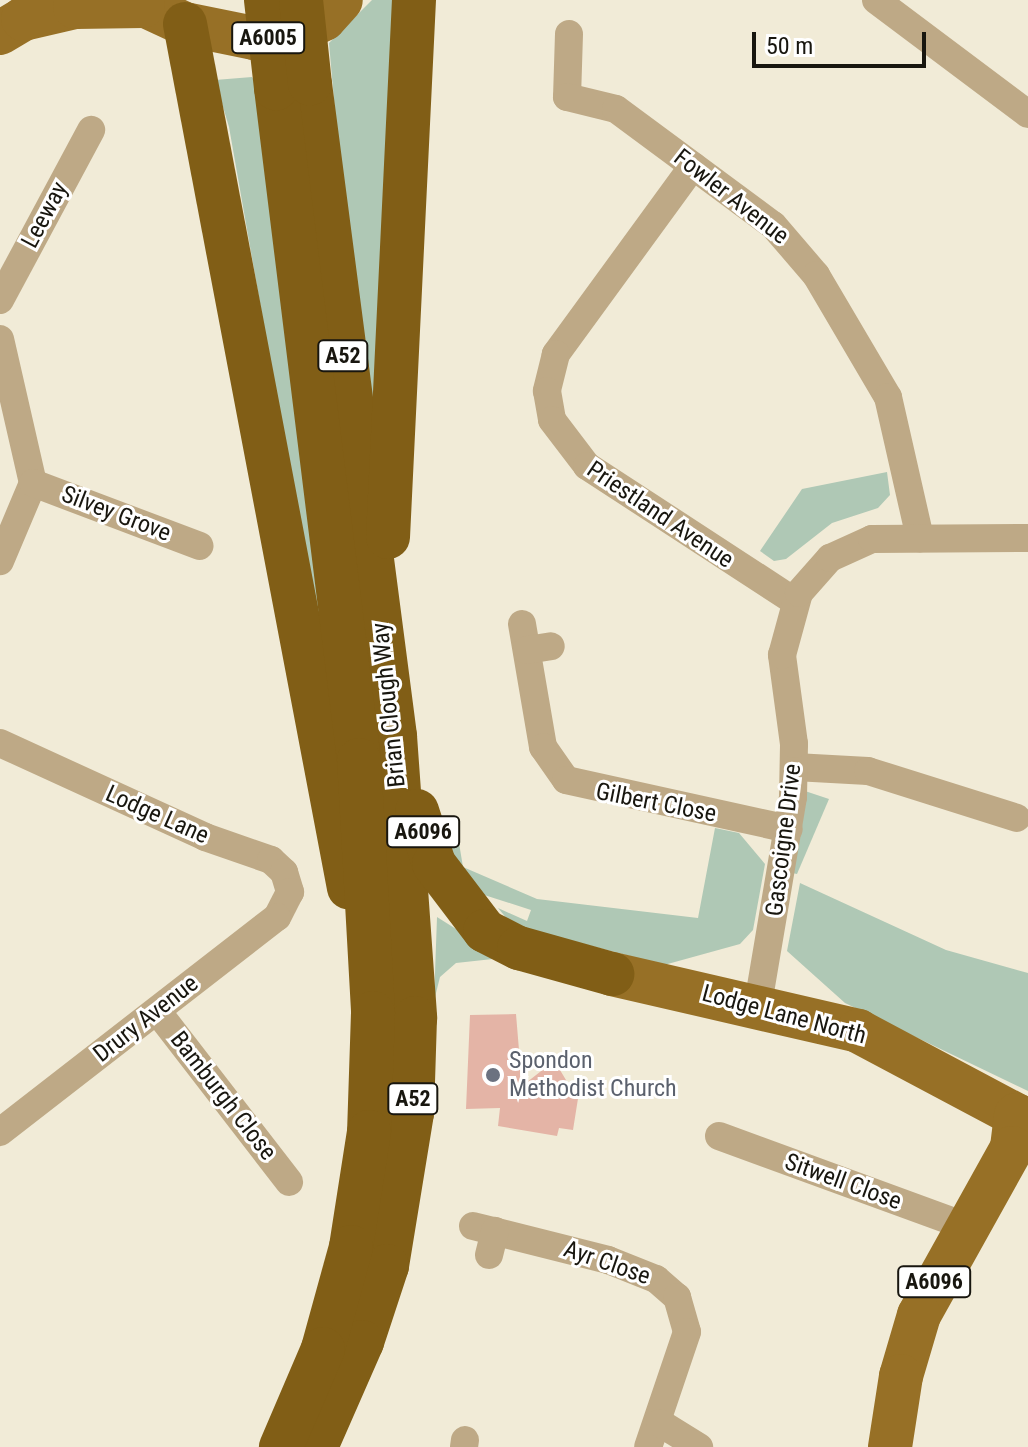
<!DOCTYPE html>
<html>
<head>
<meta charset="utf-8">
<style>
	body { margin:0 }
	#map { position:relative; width:1028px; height:1447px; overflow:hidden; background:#f1ebd7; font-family:"Roboto Condensed",sans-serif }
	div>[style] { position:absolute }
	.green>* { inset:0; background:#afc8b5 }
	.building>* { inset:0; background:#e4b4a6 }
	.street>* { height:28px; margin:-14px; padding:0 14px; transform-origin:14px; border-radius:14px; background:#bea986 }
	.primary>* { height:44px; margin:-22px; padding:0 22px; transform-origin:22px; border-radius:22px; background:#977026 }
	.highway>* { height:44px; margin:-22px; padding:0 22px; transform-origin:22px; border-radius:22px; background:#815e16 }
	.highway-bridge>* { height:44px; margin:-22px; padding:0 22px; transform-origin:22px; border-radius:22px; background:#815e16 }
	.dots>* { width:22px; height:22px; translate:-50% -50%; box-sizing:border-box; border:4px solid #fff; border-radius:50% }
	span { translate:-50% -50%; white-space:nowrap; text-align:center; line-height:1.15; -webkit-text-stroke:6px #fff; paint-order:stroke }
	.shield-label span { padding:2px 6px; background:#fff; border:2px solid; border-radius:6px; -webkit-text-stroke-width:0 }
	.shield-label { font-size:22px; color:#18160f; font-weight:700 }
	.street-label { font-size:24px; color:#18160f }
	.worship-label { font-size:24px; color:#5b616d }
	.left { translate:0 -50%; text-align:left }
	.scale { position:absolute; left:752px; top:32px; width:174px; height:36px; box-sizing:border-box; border:4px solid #18160f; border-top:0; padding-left:10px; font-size:24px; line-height:28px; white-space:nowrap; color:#18160f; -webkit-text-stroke:6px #fff; paint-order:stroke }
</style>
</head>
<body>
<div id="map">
	<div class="green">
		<i style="clip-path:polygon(372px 0,397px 0,373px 405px,344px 214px,329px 43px)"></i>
		<i style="clip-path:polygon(252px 77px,256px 84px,336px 736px,229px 127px,215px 80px)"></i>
		<i style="clip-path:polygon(887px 472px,890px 495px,878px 508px,832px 523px,786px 559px,774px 561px,760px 551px,802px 489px)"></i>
		<i style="clip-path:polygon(805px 791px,829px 799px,797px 874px,792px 873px)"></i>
		<i style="clip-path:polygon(715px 828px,739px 833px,765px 864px,753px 930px,740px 944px,664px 965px,512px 925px,498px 908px,527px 921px,531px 910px,475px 892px,446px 843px,459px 843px,463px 867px,537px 899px,698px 918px)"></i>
		<i style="clip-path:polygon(800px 883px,946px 950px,1028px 973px,1028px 1091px,845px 1003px,787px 951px)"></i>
		<i style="clip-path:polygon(437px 917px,502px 958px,456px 963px,440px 977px,434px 1001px)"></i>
	</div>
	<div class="building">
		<i style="clip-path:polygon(516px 1014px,522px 1086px,545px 1068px,560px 1070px,569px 1085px,580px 1086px,573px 1130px,559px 1128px,557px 1136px,498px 1126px,500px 1108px,466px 1109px,470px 1015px)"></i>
	</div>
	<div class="street">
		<i style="left:876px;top:0;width:190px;rotate:36.9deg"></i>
		<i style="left:569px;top:34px;width:63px;rotate:91.8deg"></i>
		<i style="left:567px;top:97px;width:50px;rotate:13.8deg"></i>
		<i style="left:616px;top:109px;width:195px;rotate:36.5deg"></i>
		<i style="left:773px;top:225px;width:66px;rotate:49.3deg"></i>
		<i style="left:816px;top:275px;width:142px;rotate:59.5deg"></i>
		<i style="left:888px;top:397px;width:145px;rotate:77.2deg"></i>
		<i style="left:693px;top:166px;width:233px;rotate:126.1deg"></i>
		<i style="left:556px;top:354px;width:38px;rotate:104deg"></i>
		<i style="left:547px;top:391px;width:29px;rotate:80deg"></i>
		<i style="left:552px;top:420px;width:58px;rotate:52.7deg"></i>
		<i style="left:587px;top:466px;width:247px;rotate:33.1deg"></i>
		<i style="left:0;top:300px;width:193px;rotate:-61.8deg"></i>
		<i style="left:0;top:339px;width:148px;rotate:77.1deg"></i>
		<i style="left:33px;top:483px;width:85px;rotate:112.9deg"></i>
		<i style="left:33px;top:483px;width:178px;rotate:20.7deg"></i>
		<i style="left:522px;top:624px;width:125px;rotate:80.3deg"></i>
		<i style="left:543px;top:747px;width:40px;rotate:55.1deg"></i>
		<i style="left:566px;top:780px;width:228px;rotate:12.4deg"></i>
		<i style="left:527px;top:650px;width:24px;rotate:-9deg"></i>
		<i style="left:0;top:743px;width:226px;rotate:24.6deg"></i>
		<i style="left:205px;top:837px;width:70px;rotate:19.2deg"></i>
		<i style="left:271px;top:860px;width:18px;rotate:43deg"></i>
		<i style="left:284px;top:872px;width:21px;rotate:73deg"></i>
		<i style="left:290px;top:892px;width:28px;rotate:117deg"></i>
		<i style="left:277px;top:917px;width:351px;rotate:142.2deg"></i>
		<i style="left:795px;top:767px;width:73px;rotate:3.1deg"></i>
		<i style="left:868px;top:771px;width:156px;rotate:17.5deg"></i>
		<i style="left:758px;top:1004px;width:210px;rotate:-80.4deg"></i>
		<i style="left:793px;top:797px;width:53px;rotate:-88.9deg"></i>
		<i style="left:794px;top:744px;width:90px;rotate:-97.7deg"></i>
		<i style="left:782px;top:655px;width:64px;rotate:-74.7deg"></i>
		<i style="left:799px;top:593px;width:47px;rotate:-48.5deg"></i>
		<i style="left:830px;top:558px;width:46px;rotate:-24.3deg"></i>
		<i style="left:872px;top:539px;width:156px;rotate:-0.4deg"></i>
		<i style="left:157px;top:1011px;width:216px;rotate:52.3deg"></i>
		<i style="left:719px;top:1136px;width:264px;rotate:20.1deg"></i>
		<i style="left:473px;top:1226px;width:139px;rotate:14.1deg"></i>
		<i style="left:608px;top:1260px;width:52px;rotate:21.6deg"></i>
		<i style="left:656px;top:1279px;width:28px;rotate:41deg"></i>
		<i style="left:677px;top:1297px;width:36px;rotate:74deg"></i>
		<i style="left:687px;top:1332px;width:121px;rotate:108.7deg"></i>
		<i style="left:489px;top:1255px;width:25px;rotate:-76deg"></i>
		<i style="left:660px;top:1423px;width:46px;rotate:31.6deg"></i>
		<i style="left:464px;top:1447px;width:7px;rotate:-82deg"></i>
	</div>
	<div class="primary">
		<i style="left:133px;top:0;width:57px;rotate:24.8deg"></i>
		<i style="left:185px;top:24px;width:70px;rotate:11.5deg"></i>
		<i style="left:254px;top:38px;width:35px;rotate:-3deg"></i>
		<i style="left:289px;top:36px;width:39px;rotate:-26deg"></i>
		<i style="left:324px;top:19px;width:25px;rotate:-48deg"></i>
		<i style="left:0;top:33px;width:27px;rotate:-31deg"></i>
		<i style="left:23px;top:19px;width:53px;rotate:-13deg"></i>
		<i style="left:75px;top:7px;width:68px;rotate:-0.8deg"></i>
		<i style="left:612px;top:974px;width:253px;rotate:13deg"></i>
		<i style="left:858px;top:1031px;width:179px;rotate:28deg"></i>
		<i style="left:1016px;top:1115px;width:33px;rotate:97deg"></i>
		<i style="left:1012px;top:1148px;width:191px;rotate:119.1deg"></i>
		<i style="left:919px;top:1315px;width:64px;rotate:106.4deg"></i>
		<i style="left:901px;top:1376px;width:72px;rotate:98.8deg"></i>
	</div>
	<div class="highway">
		<i style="left:185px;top:24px;width:879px;rotate:79.25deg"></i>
		<i style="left:310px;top:84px;width:658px;rotate:82.57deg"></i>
		<i style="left:395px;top:736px;width:283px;rotate:85.9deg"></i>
		<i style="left:415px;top:1018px;width:95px;rotate:91.8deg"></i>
		<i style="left:412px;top:1113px;width:155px;rotate:99.3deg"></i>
		<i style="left:387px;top:1266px;width:80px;rotate:108.2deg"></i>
		<i style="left:362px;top:1342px;width:115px;rotate:113.7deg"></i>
		<i style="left:276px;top:88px;width:677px;rotate:82.96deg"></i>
		<i style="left:359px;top:760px;width:253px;rotate:86.8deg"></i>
		<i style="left:373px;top:1013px;width:119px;rotate:91.9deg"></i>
		<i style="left:369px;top:1132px;width:116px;rotate:98.9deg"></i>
		<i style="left:351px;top:1247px;width:106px;rotate:105.4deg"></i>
		<i style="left:323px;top:1349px;width:107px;rotate:113.2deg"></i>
		<i style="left:388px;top:537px;width:538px;rotate:-87.23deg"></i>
		<i style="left:417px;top:811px;width:56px;rotate:72.2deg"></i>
		<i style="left:434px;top:864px;width:84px;rotate:52.7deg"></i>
		<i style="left:485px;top:931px;width:38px;rotate:27deg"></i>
		<i style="left:519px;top:948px;width:97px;rotate:15.6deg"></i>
	</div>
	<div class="highway-bridge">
		<i style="left:266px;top:0;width:89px;rotate:83.5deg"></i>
		<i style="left:301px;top:0;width:84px;rotate:83.9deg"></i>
	</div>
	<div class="dots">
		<i style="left:493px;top:1075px;background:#6b7280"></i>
	</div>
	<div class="shield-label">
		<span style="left:268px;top:38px">A6005</span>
		<span style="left:343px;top:356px">A52</span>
		<span style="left:423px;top:832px">A6096</span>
		<span style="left:413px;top:1099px">A52</span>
		<span style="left:934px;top:1282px">A6096</span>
	</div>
	<div class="street-label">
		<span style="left:731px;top:197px;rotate:38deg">Fowler Avenue</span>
		<span style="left:45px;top:215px;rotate:-62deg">Leeway</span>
		<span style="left:116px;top:514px;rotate:21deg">Silvey Grove</span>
		<span style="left:660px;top:515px;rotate:34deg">Priestland Avenue</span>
		<span style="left:389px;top:705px;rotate:-96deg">Brian Clough Way</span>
		<span style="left:656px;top:803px;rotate:11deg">Gilbert Close</span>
		<span style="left:157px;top:815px;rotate:24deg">Lodge Lane</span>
		<span style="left:784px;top:840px;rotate:-83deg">Gascoigne Drive</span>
		<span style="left:784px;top:1015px;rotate:15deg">Lodge Lane North</span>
		<span style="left:146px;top:1019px;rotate:-38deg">Drury Avenue</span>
		<span style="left:223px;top:1096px;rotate:52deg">Bamburgh Close</span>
		<span style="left:843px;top:1182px;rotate:20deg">Sitwell Close</span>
		<span style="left:607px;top:1263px;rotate:19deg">Ayr Close</span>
	</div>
	<div class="worship-label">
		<span class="left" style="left:509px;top:1075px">Spondon<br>Methodist Church</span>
	</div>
	<div class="scale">50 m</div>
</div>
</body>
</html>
